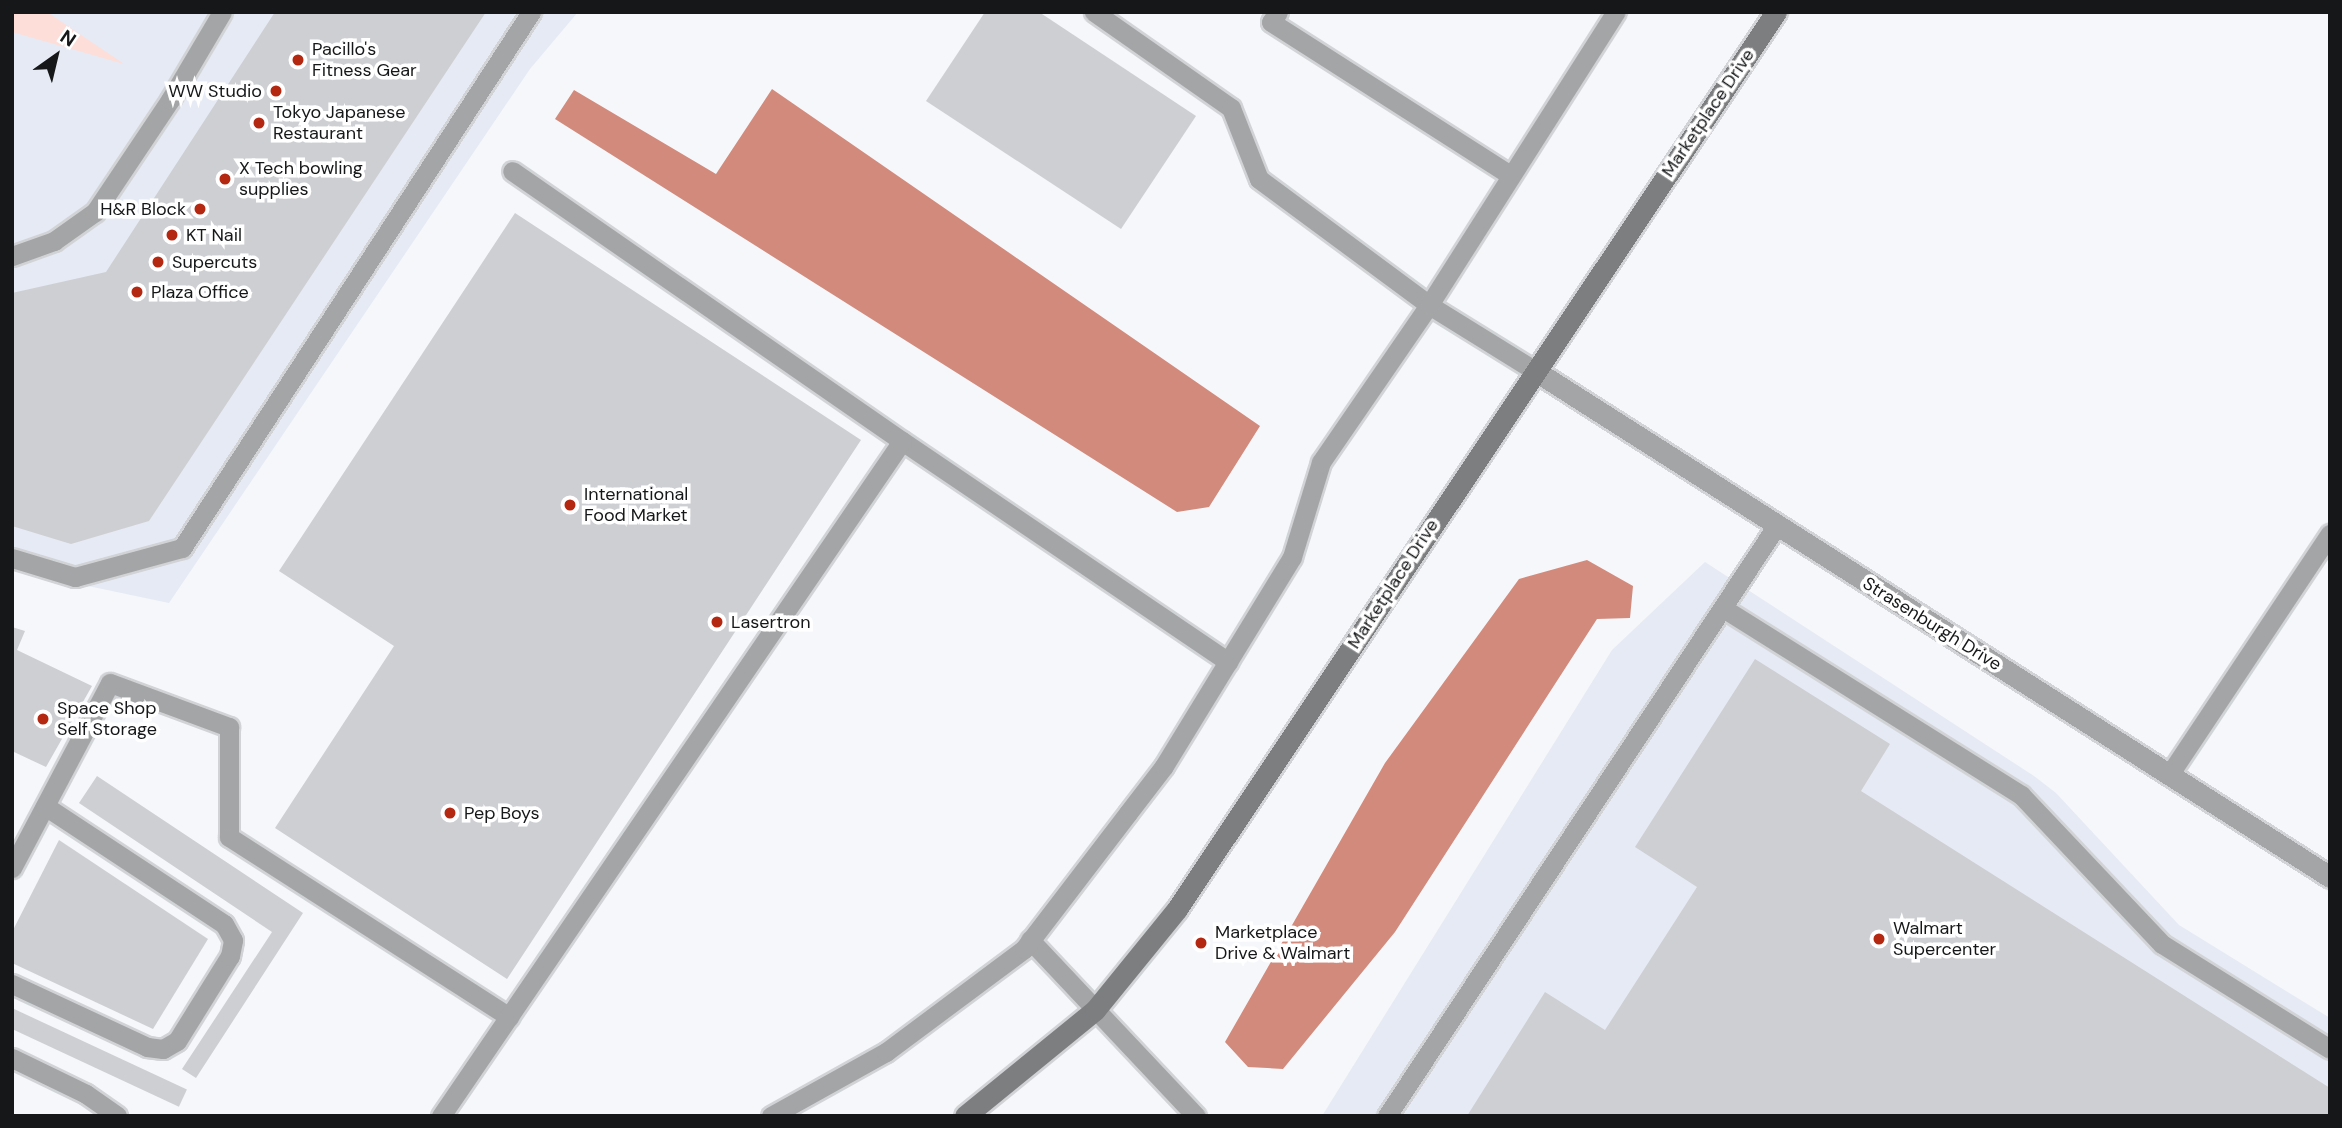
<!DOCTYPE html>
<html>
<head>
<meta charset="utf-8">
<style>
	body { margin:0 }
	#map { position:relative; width:2342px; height:1128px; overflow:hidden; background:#f5f7fa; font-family:"DM Sans",sans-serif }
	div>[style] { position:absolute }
	.built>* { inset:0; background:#e6eaf4 }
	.green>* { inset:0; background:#fdded8 }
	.water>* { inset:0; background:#d28a7c }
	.building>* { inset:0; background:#cecfd3; transform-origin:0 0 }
	.roads { filter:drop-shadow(2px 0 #d1d3d6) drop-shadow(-2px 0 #d1d3d6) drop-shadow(0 2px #d1d3d6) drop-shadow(0 -2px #d1d3d6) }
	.lane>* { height:19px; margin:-9.5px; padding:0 9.5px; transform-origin:9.5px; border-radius:9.5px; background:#a4a5a6 }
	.street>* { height:21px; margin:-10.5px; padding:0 10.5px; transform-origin:10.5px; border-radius:10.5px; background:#a4a5a6 }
	.secondary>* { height:21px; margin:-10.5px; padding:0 10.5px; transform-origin:10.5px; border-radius:10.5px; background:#7d7e80 }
	.dots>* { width:19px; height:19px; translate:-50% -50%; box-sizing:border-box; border:4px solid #fff; border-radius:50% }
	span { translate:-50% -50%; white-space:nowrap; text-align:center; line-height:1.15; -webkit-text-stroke:7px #fff; paint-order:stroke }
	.poi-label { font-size:18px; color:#161718 }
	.left { translate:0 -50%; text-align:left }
	.right { translate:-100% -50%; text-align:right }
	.street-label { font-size:18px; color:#161718 }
	.frame { position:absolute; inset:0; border:14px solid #161718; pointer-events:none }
	.north { position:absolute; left:21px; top:21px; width:70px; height:70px; -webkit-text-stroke:5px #fff; paint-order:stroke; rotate:34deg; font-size:19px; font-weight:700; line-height:28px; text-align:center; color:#161718 }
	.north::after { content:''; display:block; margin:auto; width:24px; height:32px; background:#161718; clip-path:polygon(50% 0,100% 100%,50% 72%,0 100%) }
</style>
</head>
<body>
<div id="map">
	<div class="built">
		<i style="clip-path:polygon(12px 12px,578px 12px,530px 69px,169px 603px,12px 570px)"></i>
		<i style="clip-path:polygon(1705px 562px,2034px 776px,2056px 793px,2179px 925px,2330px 1018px,2330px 1116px,1322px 1116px,1612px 650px)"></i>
	</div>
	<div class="green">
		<i style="clip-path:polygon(12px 12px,47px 12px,124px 64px,12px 32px)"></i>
	</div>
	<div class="water">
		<i style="clip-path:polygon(772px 89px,1260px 426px,1209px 507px,1177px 512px,555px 119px,574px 90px,716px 174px)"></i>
		<i style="clip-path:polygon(1587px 560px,1633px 586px,1630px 618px,1597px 619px,1395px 932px,1283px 1069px,1248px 1067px,1225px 1042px,1385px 763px,1519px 579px)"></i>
	</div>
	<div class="building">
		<i style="clip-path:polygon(275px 12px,486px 12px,149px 521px,71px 544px,12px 526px,12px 293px,106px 272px)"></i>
		<i style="clip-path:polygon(985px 12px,1039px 12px,1196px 116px,1121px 229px,926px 101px)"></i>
		<i style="clip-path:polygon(515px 213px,861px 440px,507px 979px,275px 828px,394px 646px,279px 571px)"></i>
		<i style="clip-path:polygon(12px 627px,25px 631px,17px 650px,92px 686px,46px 767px,14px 752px,12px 757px)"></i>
		<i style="clip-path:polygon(1755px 659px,1890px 744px,1861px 791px,2330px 1088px,2330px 1116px,1467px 1116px,1545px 992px,1605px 1030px,1697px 887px,1635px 847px)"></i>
		<i style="clip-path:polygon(97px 776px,303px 913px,196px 1078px,182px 1069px,272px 932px,79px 803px)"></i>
		<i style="clip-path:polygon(59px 840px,208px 939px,153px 1029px,12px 963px,12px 932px)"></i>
		<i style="left:12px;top:1008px;width:193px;height:19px;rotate:25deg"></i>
	</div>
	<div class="roads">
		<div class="lane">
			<i style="left:1094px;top:12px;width:167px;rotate:35deg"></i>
			<i style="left:1231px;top:108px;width:76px;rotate:68.5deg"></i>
			<i style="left:1259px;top:179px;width:212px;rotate:36.5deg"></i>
			<i style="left:1429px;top:305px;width:123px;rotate:31.8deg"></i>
			<i style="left:1278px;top:12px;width:12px;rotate:125deg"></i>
			<i style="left:1271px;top:22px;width:282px;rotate:32.6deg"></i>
			<i style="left:12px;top:256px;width:45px;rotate:-19.7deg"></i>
			<i style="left:54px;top:241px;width:50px;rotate:-35.3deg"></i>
			<i style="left:95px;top:212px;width:135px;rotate:-56.2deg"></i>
			<i style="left:170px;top:100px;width:102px;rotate:-59.4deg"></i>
			<i style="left:902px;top:441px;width:394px;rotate:34.1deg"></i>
			<i style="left:12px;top:558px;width:66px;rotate:16.8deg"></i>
			<i style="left:75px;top:577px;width:111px;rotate:-15.2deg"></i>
			<i style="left:182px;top:548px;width:640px;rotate:-56.93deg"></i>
			<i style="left:1723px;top:608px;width:352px;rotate:32.1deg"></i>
			<i style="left:2021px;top:795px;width:205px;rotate:46.6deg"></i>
			<i style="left:2162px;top:944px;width:198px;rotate:32deg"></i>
			<i style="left:2169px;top:775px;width:290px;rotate:-56.3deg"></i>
			<i style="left:12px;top:868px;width:209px;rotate:-62.1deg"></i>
			<i style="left:110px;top:683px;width:127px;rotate:20.3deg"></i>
			<i style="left:229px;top:727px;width:110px;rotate:90deg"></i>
			<i style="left:229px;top:837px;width:333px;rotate:32.7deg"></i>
			<i style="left:1030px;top:940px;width:242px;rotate:46.7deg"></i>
			<i style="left:12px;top:984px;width:149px;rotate:25deg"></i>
			<i style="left:147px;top:1047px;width:16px;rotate:7deg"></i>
			<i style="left:163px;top:1049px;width:16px;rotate:-30deg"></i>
			<i style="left:177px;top:1041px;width:100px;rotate:-58.1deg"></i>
			<i style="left:230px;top:956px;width:16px;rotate:-79deg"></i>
			<i style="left:233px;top:940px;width:18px;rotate:-119deg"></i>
			<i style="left:224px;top:924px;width:214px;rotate:-146.6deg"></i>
			<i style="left:12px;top:1058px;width:82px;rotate:25.9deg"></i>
			<i style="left:86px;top:1094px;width:38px;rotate:35deg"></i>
			<i style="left:441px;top:1116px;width:817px;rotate:-55.67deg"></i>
			<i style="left:902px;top:441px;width:474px;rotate:-145.3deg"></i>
			<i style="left:771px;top:1116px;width:132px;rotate:-29.1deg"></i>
			<i style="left:886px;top:1052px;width:172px;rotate:-36.7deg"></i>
			<i style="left:1024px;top:949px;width:171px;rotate:-52.6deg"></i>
			<i style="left:1128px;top:813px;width:59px;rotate:-52.5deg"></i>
			<i style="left:1164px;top:766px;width:245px;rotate:-58.5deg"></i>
			<i style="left:1292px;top:557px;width:99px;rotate:-73deg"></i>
			<i style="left:1321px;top:462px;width:191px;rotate:-55.5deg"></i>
			<i style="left:1429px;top:305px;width:348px;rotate:-57.5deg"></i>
			<i style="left:1387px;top:1116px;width:708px;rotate:-56.58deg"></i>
		</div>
		<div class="street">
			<i style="left:1534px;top:370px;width:944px;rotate:32.49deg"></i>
		</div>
		<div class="secondary">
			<i style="left:965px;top:1116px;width:168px;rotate:-39.2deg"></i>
			<i style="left:1095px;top:1010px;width:130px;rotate:-50.9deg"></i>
			<i style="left:1177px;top:909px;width:1079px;rotate:-56.27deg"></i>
		</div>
	</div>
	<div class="dots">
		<i style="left:298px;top:60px;background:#b42711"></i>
		<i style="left:276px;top:91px;background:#b42711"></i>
		<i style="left:259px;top:123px;background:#b42711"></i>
		<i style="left:225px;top:179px;background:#b42711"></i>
		<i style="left:200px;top:209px;background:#b42711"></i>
		<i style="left:172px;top:235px;background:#b42711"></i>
		<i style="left:158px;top:262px;background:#b42711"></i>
		<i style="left:137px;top:292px;background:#b42711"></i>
		<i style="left:570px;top:505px;background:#b42711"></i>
		<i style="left:717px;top:622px;background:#b42711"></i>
		<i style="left:43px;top:719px;background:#b42711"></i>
		<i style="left:450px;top:813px;background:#b42711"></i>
		<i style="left:1879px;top:939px;background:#b42711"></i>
		<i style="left:1201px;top:943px;background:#b42711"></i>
	</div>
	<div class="poi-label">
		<span class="left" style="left:312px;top:60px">Pacillo's<br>Fitness Gear</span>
		<span class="right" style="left:262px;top:91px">WW Studio</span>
		<span class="left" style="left:273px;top:123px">Tokyo Japanese<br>Restaurant</span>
		<span class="left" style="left:239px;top:179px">X Tech bowling<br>supplies</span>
		<span class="right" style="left:186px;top:209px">H&amp;R Block</span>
		<span class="left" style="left:186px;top:235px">KT Nail</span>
		<span class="left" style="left:172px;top:262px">Supercuts</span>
		<span class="left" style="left:151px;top:292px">Plaza Office</span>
		<span class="left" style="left:584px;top:505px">International<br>Food Market</span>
		<span class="left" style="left:731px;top:622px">Lasertron</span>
		<span class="left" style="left:57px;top:719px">Space Shop<br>Self Storage</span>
		<span class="left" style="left:464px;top:813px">Pep Boys</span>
		<span class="left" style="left:1893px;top:939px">Walmart<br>Supercenter</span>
		<span class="left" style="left:1215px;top:943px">Marketplace<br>Drive &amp; Walmart</span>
	</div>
	<div class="street-label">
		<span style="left:1708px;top:113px;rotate:-56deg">Marketplace Drive</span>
		<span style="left:1393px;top:584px;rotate:-57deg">Marketplace Drive</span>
		<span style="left:1932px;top:624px;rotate:32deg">Strasenburgh Drive</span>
	</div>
	<div class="frame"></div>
	<div class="north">N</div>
</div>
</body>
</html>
